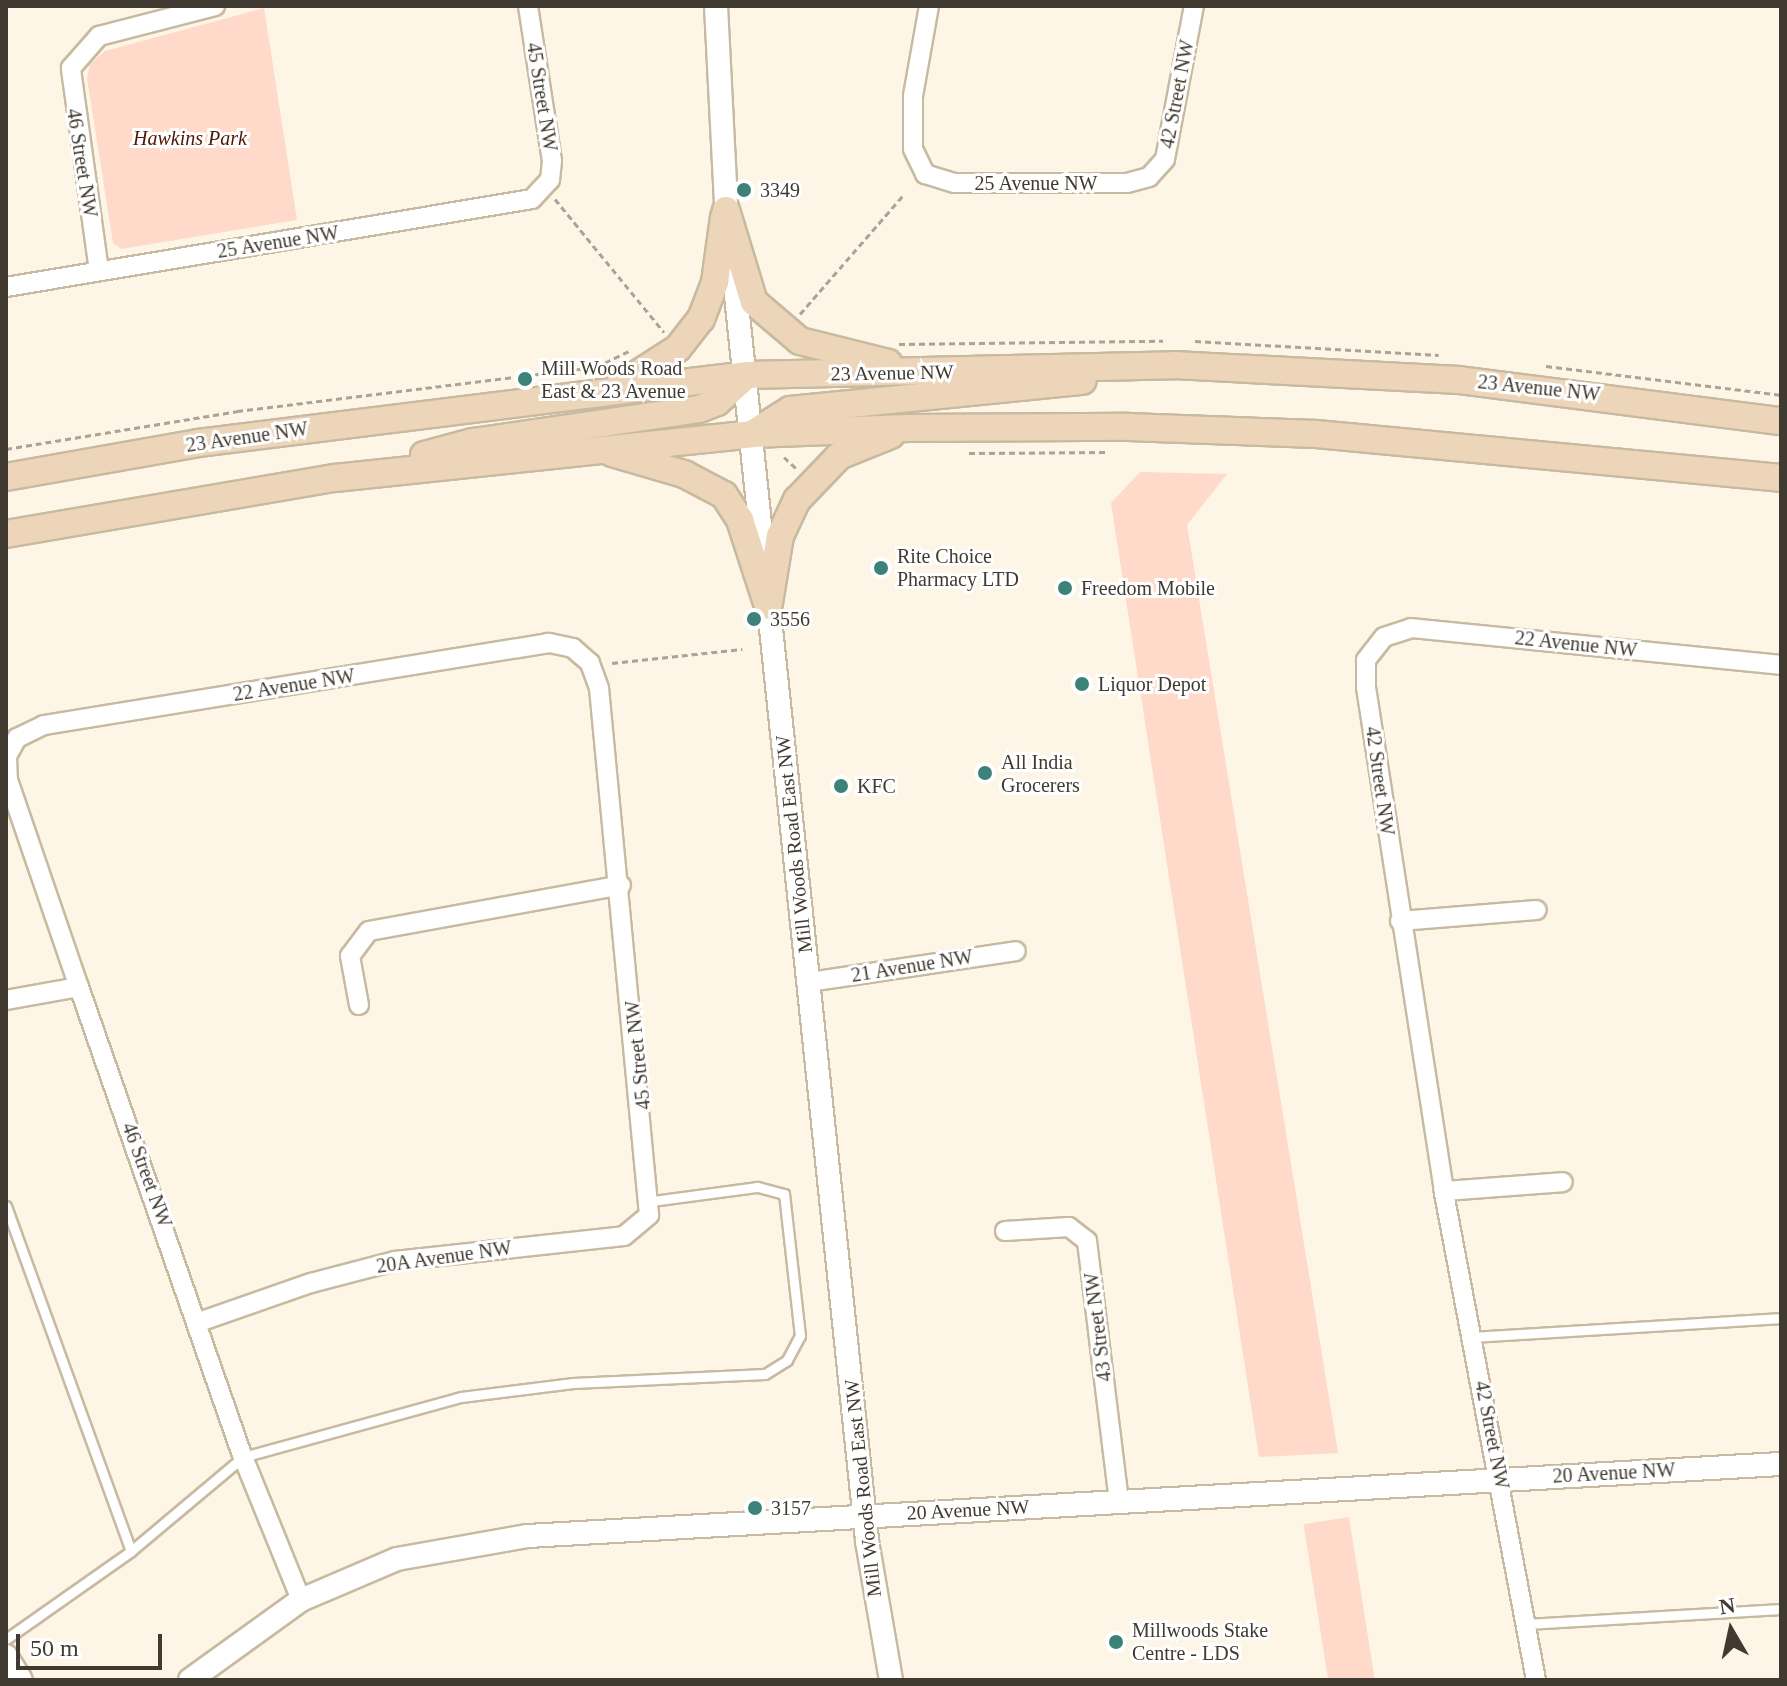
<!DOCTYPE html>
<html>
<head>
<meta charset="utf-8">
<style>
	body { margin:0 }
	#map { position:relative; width:1787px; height:1686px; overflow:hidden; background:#fdf5e5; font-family:Georgia,serif }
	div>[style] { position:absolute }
	.green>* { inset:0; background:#ffd9ca; transform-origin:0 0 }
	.path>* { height:3px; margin-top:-1.5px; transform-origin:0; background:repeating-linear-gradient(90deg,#aaa396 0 6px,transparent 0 10px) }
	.roads { filter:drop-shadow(2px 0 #c7baa0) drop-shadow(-2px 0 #c7baa0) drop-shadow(0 2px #c7baa0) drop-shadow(0 -2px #c7baa0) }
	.service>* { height:9px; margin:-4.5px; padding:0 4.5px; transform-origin:4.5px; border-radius:4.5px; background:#fff }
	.minor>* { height:18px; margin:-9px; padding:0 9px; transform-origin:9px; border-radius:9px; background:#fff }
	.tertiary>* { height:22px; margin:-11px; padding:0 11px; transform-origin:11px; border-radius:11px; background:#fff }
	.secondary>* { height:26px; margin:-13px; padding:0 13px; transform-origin:13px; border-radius:13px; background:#edd5b9 }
	.dots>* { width:22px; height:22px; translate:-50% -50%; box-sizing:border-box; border:4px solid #fff; border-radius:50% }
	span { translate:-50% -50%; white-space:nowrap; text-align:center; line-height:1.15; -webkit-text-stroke:6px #fff; paint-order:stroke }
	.street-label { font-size:20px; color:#403a30 }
	.park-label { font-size:20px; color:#4e1800; font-style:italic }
	.poi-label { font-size:20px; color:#403a30 }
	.left { translate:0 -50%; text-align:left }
	.frame { position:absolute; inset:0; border:8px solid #403a30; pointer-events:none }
	.north { position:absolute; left:1691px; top:1590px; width:80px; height:80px; -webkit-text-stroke:6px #fff; paint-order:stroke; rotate:351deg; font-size:22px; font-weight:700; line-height:32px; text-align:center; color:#403a30 }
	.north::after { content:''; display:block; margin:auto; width:28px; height:36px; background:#403a30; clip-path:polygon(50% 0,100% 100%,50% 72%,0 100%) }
	.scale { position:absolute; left:16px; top:1634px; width:146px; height:36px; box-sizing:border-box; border:4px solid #403a30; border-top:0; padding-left:10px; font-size:24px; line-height:28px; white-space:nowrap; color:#403a30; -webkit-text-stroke:6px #fff; paint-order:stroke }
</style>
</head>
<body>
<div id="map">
	<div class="green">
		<i style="clip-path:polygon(264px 8px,297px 220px,121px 249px,113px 243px,87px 78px,90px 64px,105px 51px)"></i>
		<i style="clip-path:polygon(1140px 472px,1227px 474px,1187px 525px,1338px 1453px,1259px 1457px,1111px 503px)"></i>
		<i style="left:1349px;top:1517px;width:165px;height:46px;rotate:81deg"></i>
	</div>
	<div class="path">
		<i style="left:555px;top:199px;width:172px;rotate:50.7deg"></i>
		<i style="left:800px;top:314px;width:160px;rotate:-49deg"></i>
		<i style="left:1195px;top:341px;width:244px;rotate:3.3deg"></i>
		<i style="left:899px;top:344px;width:264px;rotate:-0.7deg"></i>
		<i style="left:1546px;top:366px;width:237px;rotate:7deg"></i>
		<i style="left:6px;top:449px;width:234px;rotate:-9.3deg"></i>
		<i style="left:237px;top:411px;width:362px;rotate:-7deg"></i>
		<i style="left:596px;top:367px;width:37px;rotate:-26deg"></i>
		<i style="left:969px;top:453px;width:138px;rotate:-0.4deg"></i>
		<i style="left:784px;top:457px;width:16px;rotate:43deg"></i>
		<i style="left:612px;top:663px;width:131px;rotate:-6.1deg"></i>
	</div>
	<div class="roads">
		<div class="service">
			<i style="left:6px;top:1206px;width:367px;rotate:70.1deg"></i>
			<i style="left:1472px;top:1337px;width:310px;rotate:-3.5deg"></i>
			<i style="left:1527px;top:1624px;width:254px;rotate:-3.4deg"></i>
			<i style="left:6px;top:1639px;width:153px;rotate:-35.1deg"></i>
			<i style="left:131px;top:1551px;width:146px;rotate:-40deg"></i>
			<i style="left:243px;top:1457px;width:226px;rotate:-15.4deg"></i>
			<i style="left:461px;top:1397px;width:113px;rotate:-7.1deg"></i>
			<i style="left:573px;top:1383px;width:192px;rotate:-2.7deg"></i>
			<i style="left:765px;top:1374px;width:26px;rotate:-32deg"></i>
			<i style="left:787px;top:1360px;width:27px;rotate:-62deg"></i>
			<i style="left:800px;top:1336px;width:143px;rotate:-96.4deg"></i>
			<i style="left:784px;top:1194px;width:28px;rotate:-165deg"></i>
			<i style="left:757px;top:1187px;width:106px;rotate:172.4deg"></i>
		</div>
		<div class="minor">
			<i style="left:929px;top:6px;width:91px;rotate:100.1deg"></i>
			<i style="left:913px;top:96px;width:53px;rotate:90deg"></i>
			<i style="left:913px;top:149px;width:28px;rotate:64deg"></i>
			<i style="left:925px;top:174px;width:31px;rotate:17deg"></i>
			<i style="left:955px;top:183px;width:172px"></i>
			<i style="left:1127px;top:183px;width:23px;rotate:-15deg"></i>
			<i style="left:1149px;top:177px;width:24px;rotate:-48deg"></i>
			<i style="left:1165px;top:159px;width:156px;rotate:-79.3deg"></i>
			<i style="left:99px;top:271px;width:205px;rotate:-97.9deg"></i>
			<i style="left:71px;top:68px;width:43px;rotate:-48.8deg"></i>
			<i style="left:99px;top:36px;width:120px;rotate:-14.5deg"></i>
			<i style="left:6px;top:287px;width:533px;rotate:-9.5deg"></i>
			<i style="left:532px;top:199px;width:26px;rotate:-47deg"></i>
			<i style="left:550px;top:180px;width:19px;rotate:-84deg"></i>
			<i style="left:552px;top:161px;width:157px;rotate:-98.8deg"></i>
			<i style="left:1400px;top:921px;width:137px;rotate:-4.6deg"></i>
			<i style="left:809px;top:982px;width:209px;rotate:-8.5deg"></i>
			<i style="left:6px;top:1000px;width:74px;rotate:-10.1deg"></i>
			<i style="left:359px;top:1005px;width:50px;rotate:-100.4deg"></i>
			<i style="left:350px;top:956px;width:31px;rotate:-53deg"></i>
			<i style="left:369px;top:931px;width:256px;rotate:-10.3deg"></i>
			<i style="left:1444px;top:1191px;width:119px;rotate:-4.3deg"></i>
			<i style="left:1005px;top:1231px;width:64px;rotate:-3.6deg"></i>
			<i style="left:1069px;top:1227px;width:23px;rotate:38deg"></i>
			<i style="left:1087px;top:1241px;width:262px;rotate:83deg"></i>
			<i style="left:199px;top:1322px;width:119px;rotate:-19.2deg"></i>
			<i style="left:311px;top:1283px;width:87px;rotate:-14.7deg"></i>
			<i style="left:395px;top:1261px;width:230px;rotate:-6.2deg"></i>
			<i style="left:624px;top:1236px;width:33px;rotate:-40deg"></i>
			<i style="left:649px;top:1215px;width:529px;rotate:-95.42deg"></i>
			<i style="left:599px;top:688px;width:27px;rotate:-110deg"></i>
			<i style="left:590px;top:663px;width:23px;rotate:-139deg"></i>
			<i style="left:573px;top:648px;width:25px;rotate:-168deg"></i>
			<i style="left:549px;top:643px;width:512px;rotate:170.78deg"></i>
			<i style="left:44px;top:725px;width:30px;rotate:154deg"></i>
			<i style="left:17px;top:738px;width:21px;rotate:119deg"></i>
			<i style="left:7px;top:756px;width:24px;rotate:88deg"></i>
			<i style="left:8px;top:780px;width:219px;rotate:71.1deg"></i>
			<i style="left:79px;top:987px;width:498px;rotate:70.8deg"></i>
			<i style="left:243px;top:1457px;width:154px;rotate:67.9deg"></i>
			<i style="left:1536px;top:1680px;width:498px;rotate:-100.7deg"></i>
			<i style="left:1444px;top:1191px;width:510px;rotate:-98.8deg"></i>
			<i style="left:1366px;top:687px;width:27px;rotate:-90deg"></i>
			<i style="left:1366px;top:660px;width:29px;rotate:-52deg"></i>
			<i style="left:1384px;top:637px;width:28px;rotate:-18deg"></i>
			<i style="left:1411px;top:628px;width:372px;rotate:5.7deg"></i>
		</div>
		<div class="tertiary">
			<i style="left:716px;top:6px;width:218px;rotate:87.1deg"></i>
			<i style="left:732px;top:258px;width:1290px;rotate:83.99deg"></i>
			<i style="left:867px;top:1541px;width:141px;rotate:80.2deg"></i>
			<i style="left:6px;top:1656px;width:28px;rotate:58deg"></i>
			<i style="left:190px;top:1680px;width:137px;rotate:-35.8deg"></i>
			<i style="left:301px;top:1600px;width:104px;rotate:-23.1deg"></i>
			<i style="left:397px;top:1559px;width:133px;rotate:-10deg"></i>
			<i style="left:528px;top:1536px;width:1255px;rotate:-3.29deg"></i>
		</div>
		<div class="secondary">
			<i style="left:726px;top:210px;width:96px;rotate:73.1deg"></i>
			<i style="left:754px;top:302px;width:60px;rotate:40.3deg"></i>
			<i style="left:800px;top:341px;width:91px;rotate:14deg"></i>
			<i style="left:619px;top:386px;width:70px;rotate:-32.8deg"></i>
			<i style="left:678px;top:348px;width:37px;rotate:-52deg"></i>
			<i style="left:701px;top:319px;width:40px;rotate:-69deg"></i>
			<i style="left:715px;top:282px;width:66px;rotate:-82.1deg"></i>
			<i style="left:752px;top:434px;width:45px;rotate:-32.3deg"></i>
			<i style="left:790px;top:410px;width:294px;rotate:-5.7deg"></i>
			<i style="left:612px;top:453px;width:75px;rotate:16.3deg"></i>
			<i style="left:684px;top:474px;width:45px;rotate:27.7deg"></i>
			<i style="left:724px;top:495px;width:30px;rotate:57deg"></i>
			<i style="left:740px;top:520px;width:90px;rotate:72deg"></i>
			<i style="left:424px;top:455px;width:51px;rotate:-14.9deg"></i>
			<i style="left:473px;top:442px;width:228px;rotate:-8.3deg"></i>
			<i style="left:699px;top:409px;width:19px;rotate:-21deg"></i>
			<i style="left:717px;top:402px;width:40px;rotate:-42deg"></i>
			<i style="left:6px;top:477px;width:195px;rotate:-10deg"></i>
			<i style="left:198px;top:443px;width:553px;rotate:-7.06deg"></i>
			<i style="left:747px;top:375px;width:427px;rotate:-1.3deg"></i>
			<i style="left:1174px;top:365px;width:285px;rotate:3deg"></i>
			<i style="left:1459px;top:380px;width:325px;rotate:7.3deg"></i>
			<i style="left:6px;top:534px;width:334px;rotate:-9.7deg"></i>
			<i style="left:335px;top:478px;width:419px;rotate:-6deg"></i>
			<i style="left:752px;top:434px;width:156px;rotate:-2.2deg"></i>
			<i style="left:908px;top:428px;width:220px;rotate:-0.3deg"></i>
			<i style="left:1128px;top:427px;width:188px;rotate:2.1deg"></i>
			<i style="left:1316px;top:434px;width:467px;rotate:5.4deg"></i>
			<i style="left:769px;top:603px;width:68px;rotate:-80.7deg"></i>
			<i style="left:780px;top:536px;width:40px;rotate:-65deg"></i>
			<i style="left:797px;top:500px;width:61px;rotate:-46.3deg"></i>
			<i style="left:839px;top:456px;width:56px;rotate:-22deg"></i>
		</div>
	</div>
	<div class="dots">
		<i style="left:744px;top:190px;background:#3d8278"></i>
		<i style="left:525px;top:379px;background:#3d8278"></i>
		<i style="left:881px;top:568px;background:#3d8278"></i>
		<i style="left:1065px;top:588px;background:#3d8278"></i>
		<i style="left:754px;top:619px;background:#3d8278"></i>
		<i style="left:1082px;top:684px;background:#3d8278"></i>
		<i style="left:985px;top:773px;background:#3d8278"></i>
		<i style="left:841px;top:786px;background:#3d8278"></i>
		<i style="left:755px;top:1508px;background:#3d8278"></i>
		<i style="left:1116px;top:1642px;background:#3d8278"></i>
	</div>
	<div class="street-label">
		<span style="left:1177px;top:94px;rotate:-79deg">42 Street NW</span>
		<span style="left:542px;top:97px;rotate:81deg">45 Street NW</span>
		<span style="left:82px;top:163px;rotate:81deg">46 Street NW</span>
		<span style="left:1036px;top:183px">25 Avenue NW</span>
		<span style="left:278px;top:242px;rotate:-9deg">25 Avenue NW</span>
		<span style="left:892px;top:373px;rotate:-1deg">23 Avenue NW</span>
		<span style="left:1539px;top:388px;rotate:6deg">23 Avenue NW</span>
		<span style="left:247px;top:437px;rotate:-8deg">23 Avenue NW</span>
		<span style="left:1576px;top:644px;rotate:6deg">22 Avenue NW</span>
		<span style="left:294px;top:685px;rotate:-9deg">22 Avenue NW</span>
		<span style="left:1380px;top:781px;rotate:82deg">42 Street NW</span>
		<span style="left:794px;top:844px;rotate:-96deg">Mill Woods Road East NW</span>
		<span style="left:912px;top:966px;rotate:-9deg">21 Avenue NW</span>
		<span style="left:638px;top:1055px;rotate:-96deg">45 Street NW</span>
		<span style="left:147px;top:1175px;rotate:70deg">46 Street NW</span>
		<span style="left:444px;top:1257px;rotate:-8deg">20A Avenue NW</span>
		<span style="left:1098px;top:1327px;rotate:-97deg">43 Street NW</span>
		<span style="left:1492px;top:1435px;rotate:79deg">42 Street NW</span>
		<span style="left:1614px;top:1473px;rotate:-3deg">20 Avenue NW</span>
		<span style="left:863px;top:1488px;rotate:-96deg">Mill Woods Road East NW</span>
		<span style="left:968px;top:1510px;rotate:-3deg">20 Avenue NW</span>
	</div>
	<div class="park-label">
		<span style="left:190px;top:138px">Hawkins Park</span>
	</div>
	<div class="poi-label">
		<span class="left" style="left:760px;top:190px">3349</span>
		<span class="left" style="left:541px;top:380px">Mill Woods Road<br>East &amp; 23 Avenue</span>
		<span class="left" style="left:897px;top:568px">Rite Choice<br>Pharmacy LTD</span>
		<span class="left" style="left:1081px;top:588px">Freedom Mobile</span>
		<span class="left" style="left:770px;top:619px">3556</span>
		<span class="left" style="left:1098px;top:684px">Liquor Depot</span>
		<span class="left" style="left:1001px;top:774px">All India<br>Grocerers</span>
		<span class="left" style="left:857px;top:786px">KFC</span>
		<span class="left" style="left:771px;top:1508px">3157</span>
		<span class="left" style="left:1132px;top:1642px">Millwoods Stake<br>Centre - LDS</span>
	</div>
	<div class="frame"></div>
	<div class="north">N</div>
	<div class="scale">50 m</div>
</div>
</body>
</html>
